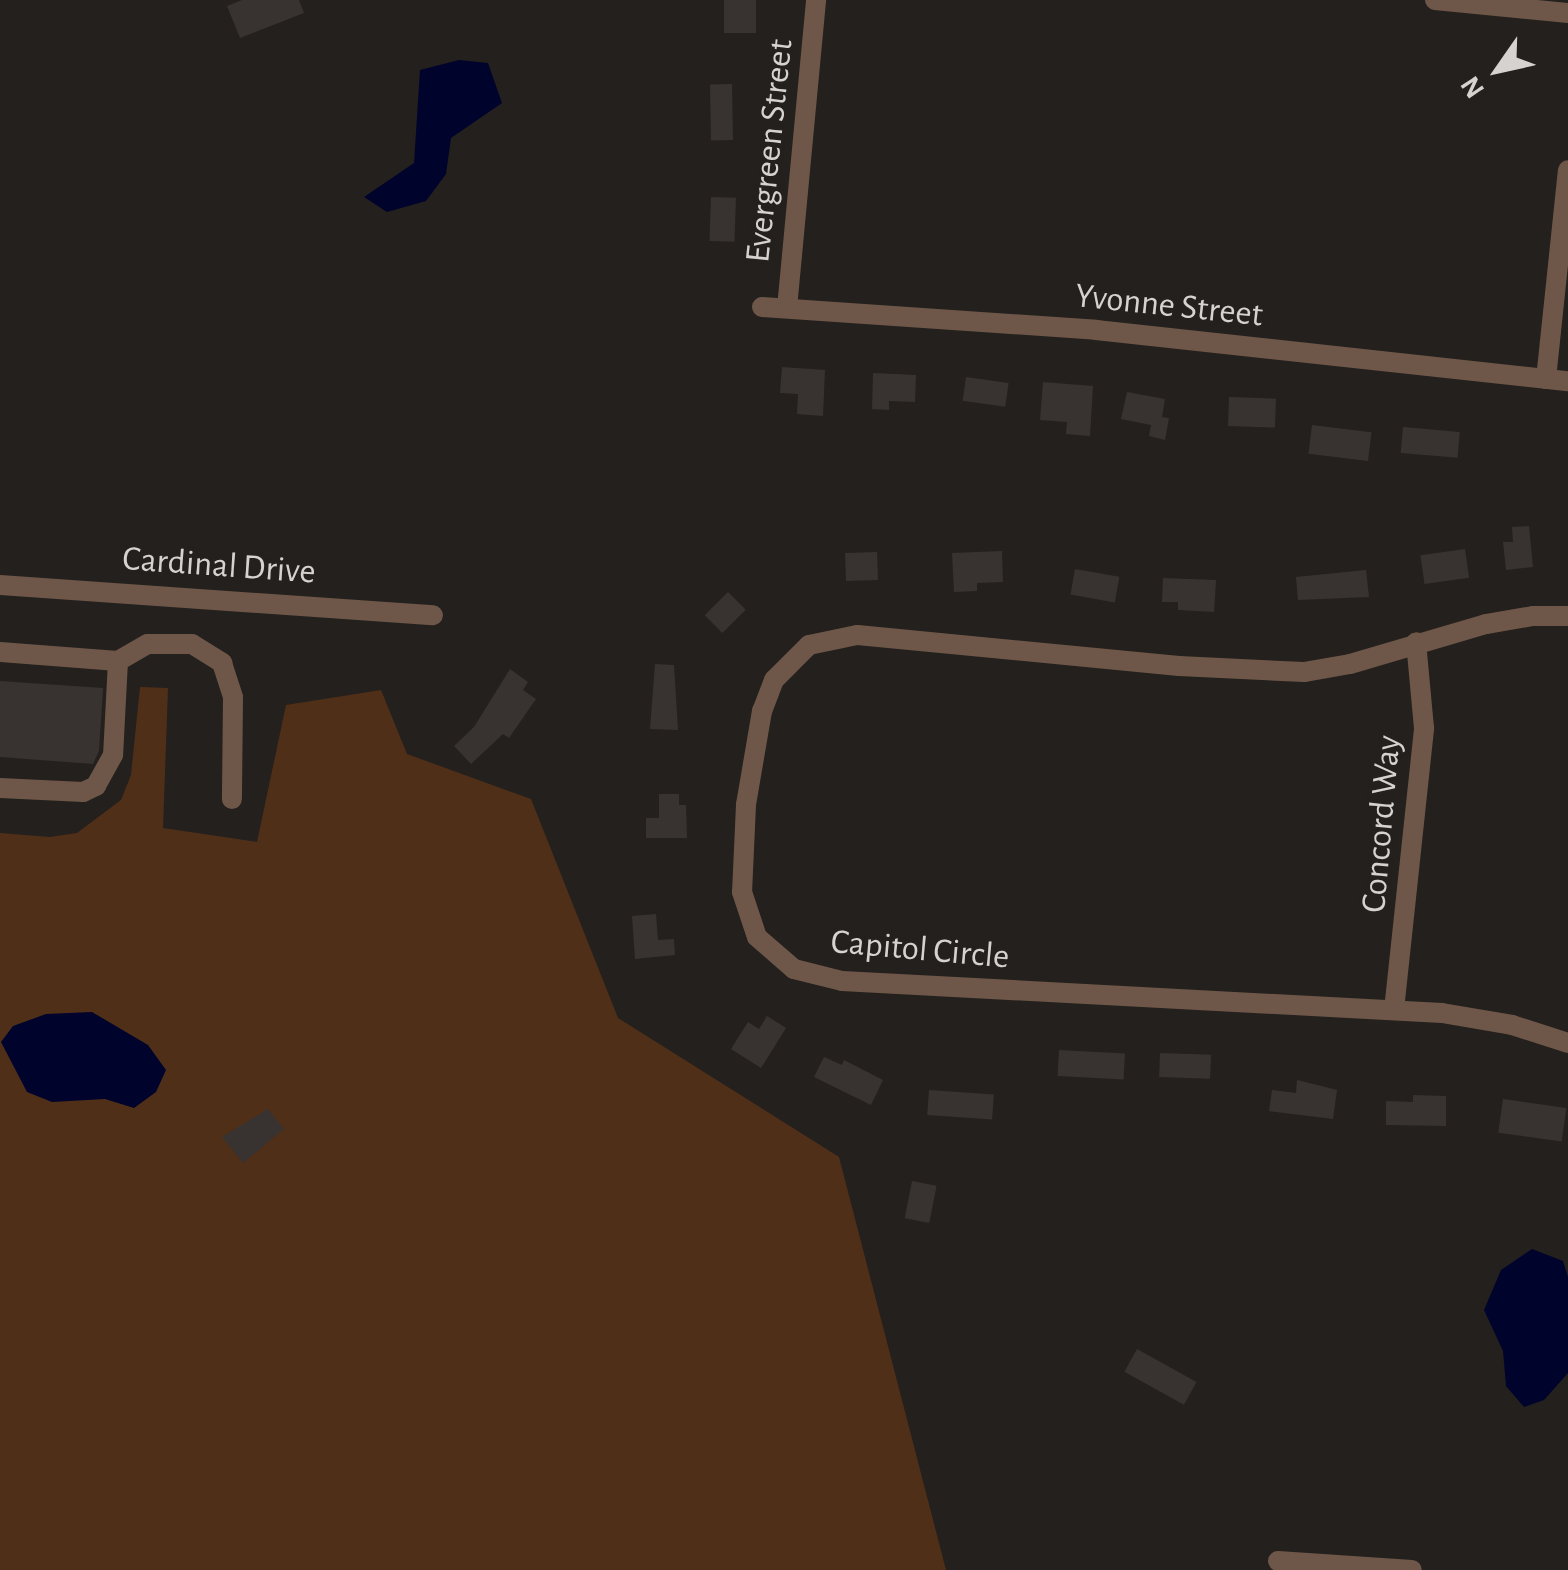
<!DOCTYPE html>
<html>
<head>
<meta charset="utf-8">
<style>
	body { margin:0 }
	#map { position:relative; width:1568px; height:1570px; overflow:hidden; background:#24201d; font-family:"Alegreya Sans",sans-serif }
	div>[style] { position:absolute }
	.green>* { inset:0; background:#502f19 }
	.water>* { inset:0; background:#00032b }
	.building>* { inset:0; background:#383330; transform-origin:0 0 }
	.minor>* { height:20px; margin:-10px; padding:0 10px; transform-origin:10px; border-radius:10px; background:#6e5749 }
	span { translate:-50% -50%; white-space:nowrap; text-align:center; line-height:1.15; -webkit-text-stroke:8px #24201d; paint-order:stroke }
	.street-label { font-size:35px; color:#d5d2d0 }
	.north { position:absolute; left:1448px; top:20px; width:100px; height:100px; -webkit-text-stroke:8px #24201d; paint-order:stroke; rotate:236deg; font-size:28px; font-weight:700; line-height:40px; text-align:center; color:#d5d2d0 }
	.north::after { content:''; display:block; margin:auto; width:35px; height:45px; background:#d5d2d0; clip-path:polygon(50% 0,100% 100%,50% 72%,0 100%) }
</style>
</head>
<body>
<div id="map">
	<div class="green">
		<i style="clip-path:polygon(140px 687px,168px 688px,163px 828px,257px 842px,286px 705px,381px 690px,407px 754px,531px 799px,618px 1018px,839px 1157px,946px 1570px,0 1570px,0 833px,50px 837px,77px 833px,121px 800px,131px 775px)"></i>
	</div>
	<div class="water">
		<i style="clip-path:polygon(459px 60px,488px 63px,502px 103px,451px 138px,446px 174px,426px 201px,387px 212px,364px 197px,414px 163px,420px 70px)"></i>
		<i style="clip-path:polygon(92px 1012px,148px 1045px,166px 1070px,156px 1092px,134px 1108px,105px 1099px,52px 1102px,27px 1092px,1px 1042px,13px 1026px,46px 1014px)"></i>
		<i style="clip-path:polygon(1532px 1249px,1563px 1261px,1568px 1277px,1568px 1373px,1544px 1400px,1524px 1407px,1506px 1386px,1503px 1351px,1484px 1310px,1501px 1270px)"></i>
	</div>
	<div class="building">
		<i style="clip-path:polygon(242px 0,299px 0,304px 13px,240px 38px,227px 6px)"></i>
		<i style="left:724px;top:0;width:32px;height:33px"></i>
		<i style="left:732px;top:84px;width:56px;height:22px;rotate:89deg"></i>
		<i style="left:711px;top:197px;width:25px;height:44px;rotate:2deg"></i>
		<i style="clip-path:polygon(782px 367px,825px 370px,823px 416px,797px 414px,798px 394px,780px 393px)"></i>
		<i style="clip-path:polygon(873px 373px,916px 375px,915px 402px,889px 401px,889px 410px,872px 409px)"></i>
		<i style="left:966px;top:377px;width:43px;height:24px;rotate:8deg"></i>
		<i style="clip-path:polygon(1043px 382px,1093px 386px,1090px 436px,1066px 434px,1067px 422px,1040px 420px)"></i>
		<i style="clip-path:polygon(1127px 392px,1165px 399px,1162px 417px,1169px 418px,1165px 440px,1149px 436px,1151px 425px,1121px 419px)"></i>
		<i style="left:1229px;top:397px;width:47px;height:29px;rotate:2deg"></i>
		<i style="left:1312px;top:425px;width:60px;height:29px;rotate:7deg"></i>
		<i style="left:1403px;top:427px;width:57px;height:26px;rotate:5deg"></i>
		<i style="clip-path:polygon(1529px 526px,1533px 567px,1506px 570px,1503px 542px,1513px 542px,1512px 527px)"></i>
		<i style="left:1465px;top:549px;width:29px;height:45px;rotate:82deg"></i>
		<i style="clip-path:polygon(1002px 551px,1003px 582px,977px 583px,977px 591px,954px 592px,952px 553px)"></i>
		<i style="left:877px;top:552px;width:28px;height:32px;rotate:88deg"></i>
		<i style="left:1075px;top:569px;width:45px;height:26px;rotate:10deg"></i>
		<i style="clip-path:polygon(1366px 570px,1369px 597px,1298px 600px,1296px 577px)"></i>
		<i style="clip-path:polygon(1163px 578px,1216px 580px,1214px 612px,1178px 610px,1178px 602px,1162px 602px)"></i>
		<i style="left:728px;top:592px;width:25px;height:33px;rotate:45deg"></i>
		<i style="clip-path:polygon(655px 664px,674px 665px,678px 730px,650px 729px)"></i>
		<i style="clip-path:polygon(510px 669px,528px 682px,523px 690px,536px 699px,509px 738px,503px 734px,471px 764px,454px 746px,474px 727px)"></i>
		<i style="clip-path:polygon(0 681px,103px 688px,99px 751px,93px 764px,0 757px)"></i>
		<i style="clip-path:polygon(659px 794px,679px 794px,679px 805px,686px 805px,687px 838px,646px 838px,646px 818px,659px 818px)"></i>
		<i style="clip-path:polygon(656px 914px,658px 940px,674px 939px,675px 955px,635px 959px,632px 916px)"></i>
		<i style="clip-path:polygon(767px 1016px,786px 1028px,761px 1068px,731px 1049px,748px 1022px,759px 1029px)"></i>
		<i style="left:1059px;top:1050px;width:66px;height:26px;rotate:3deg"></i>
		<i style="left:1160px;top:1053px;width:51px;height:24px;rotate:2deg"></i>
		<i style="clip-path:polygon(824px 1057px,842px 1065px,844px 1060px,883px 1080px,871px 1105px,814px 1077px)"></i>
		<i style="clip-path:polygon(1297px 1080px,1337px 1090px,1333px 1119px,1269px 1111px,1272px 1090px,1296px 1093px)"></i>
		<i style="left:929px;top:1090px;width:65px;height:25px;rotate:4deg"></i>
		<i style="clip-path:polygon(1413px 1095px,1446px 1096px,1446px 1126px,1386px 1125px,1386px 1101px,1413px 1102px)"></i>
		<i style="left:1503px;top:1099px;width:64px;height:34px;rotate:8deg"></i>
		<i style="clip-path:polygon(268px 1109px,284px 1129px,243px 1163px,222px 1137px)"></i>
		<i style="left:912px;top:1181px;width:25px;height:38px;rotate:11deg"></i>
		<i style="left:1137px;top:1349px;width:68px;height:26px;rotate:29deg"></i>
	</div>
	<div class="minor">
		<i style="left:1435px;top:0;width:134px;rotate:5.6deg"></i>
		<i style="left:762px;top:307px;width:335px;rotate:3.9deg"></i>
		<i style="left:1096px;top:330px;width:475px;rotate:6.2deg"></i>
		<i style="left:787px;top:308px;width:309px;rotate:-84.6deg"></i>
		<i style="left:1546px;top:379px;width:210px;rotate:-84deg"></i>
		<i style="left:0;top:585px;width:434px;rotate:4deg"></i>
		<i style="left:1568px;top:616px;width:35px;rotate:180deg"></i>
		<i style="left:1533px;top:616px;width:48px;rotate:170.3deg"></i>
		<i style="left:1486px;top:624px;width:142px;rotate:163.6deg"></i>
		<i style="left:1350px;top:664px;width:47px;rotate:170.1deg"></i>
		<i style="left:1304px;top:672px;width:125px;rotate:-177.3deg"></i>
		<i style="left:1179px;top:666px;width:323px;rotate:-174.5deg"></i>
		<i style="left:857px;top:635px;width:49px;rotate:168.2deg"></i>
		<i style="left:809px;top:645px;width:49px;rotate:135deg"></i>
		<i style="left:774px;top:680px;width:33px;rotate:111deg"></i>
		<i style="left:762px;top:711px;width:95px;rotate:99.7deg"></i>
		<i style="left:746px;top:805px;width:87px;rotate:92.6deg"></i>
		<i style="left:742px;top:892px;width:47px;rotate:71.6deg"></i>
		<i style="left:757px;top:937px;width:49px;rotate:40.9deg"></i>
		<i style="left:794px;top:969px;width:49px;rotate:14deg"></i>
		<i style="left:842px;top:981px;width:601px;rotate:3.05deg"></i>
		<i style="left:1442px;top:1013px;width:71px;rotate:9.7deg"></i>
		<i style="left:1512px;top:1025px;width:59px;rotate:17.8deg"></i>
		<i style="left:0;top:652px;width:118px;rotate:4.4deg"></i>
		<i style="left:118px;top:661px;width:94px;rotate:93deg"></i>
		<i style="left:113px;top:755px;width:35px;rotate:119deg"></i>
		<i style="left:96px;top:786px;width:14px;rotate:155deg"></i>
		<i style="left:83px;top:792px;width:83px;rotate:-177.2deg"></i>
		<i style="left:118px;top:661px;width:34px;rotate:-30deg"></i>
		<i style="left:148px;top:644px;width:44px"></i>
		<i style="left:192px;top:644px;width:36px;rotate:32deg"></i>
		<i style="left:222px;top:663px;width:36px;rotate:72deg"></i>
		<i style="left:233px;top:697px;width:102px;rotate:90.6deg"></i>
		<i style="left:1394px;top:1010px;width:284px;rotate:-83.9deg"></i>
		<i style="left:1424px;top:728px;width:86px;rotate:-95.3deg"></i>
		<i style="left:1278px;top:1561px;width:134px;rotate:3.8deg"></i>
	</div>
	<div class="street-label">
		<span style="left:770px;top:151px;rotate:-84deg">Evergreen Street</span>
		<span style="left:1169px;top:306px;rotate:6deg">Yvonne Street</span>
		<span style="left:219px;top:566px;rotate:4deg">Cardinal Drive</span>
		<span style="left:1382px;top:824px;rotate:-85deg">Concord Way</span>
		<span style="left:920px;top:950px;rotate:5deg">Capitol Circle</span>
	</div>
	<div class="north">N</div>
</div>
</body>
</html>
